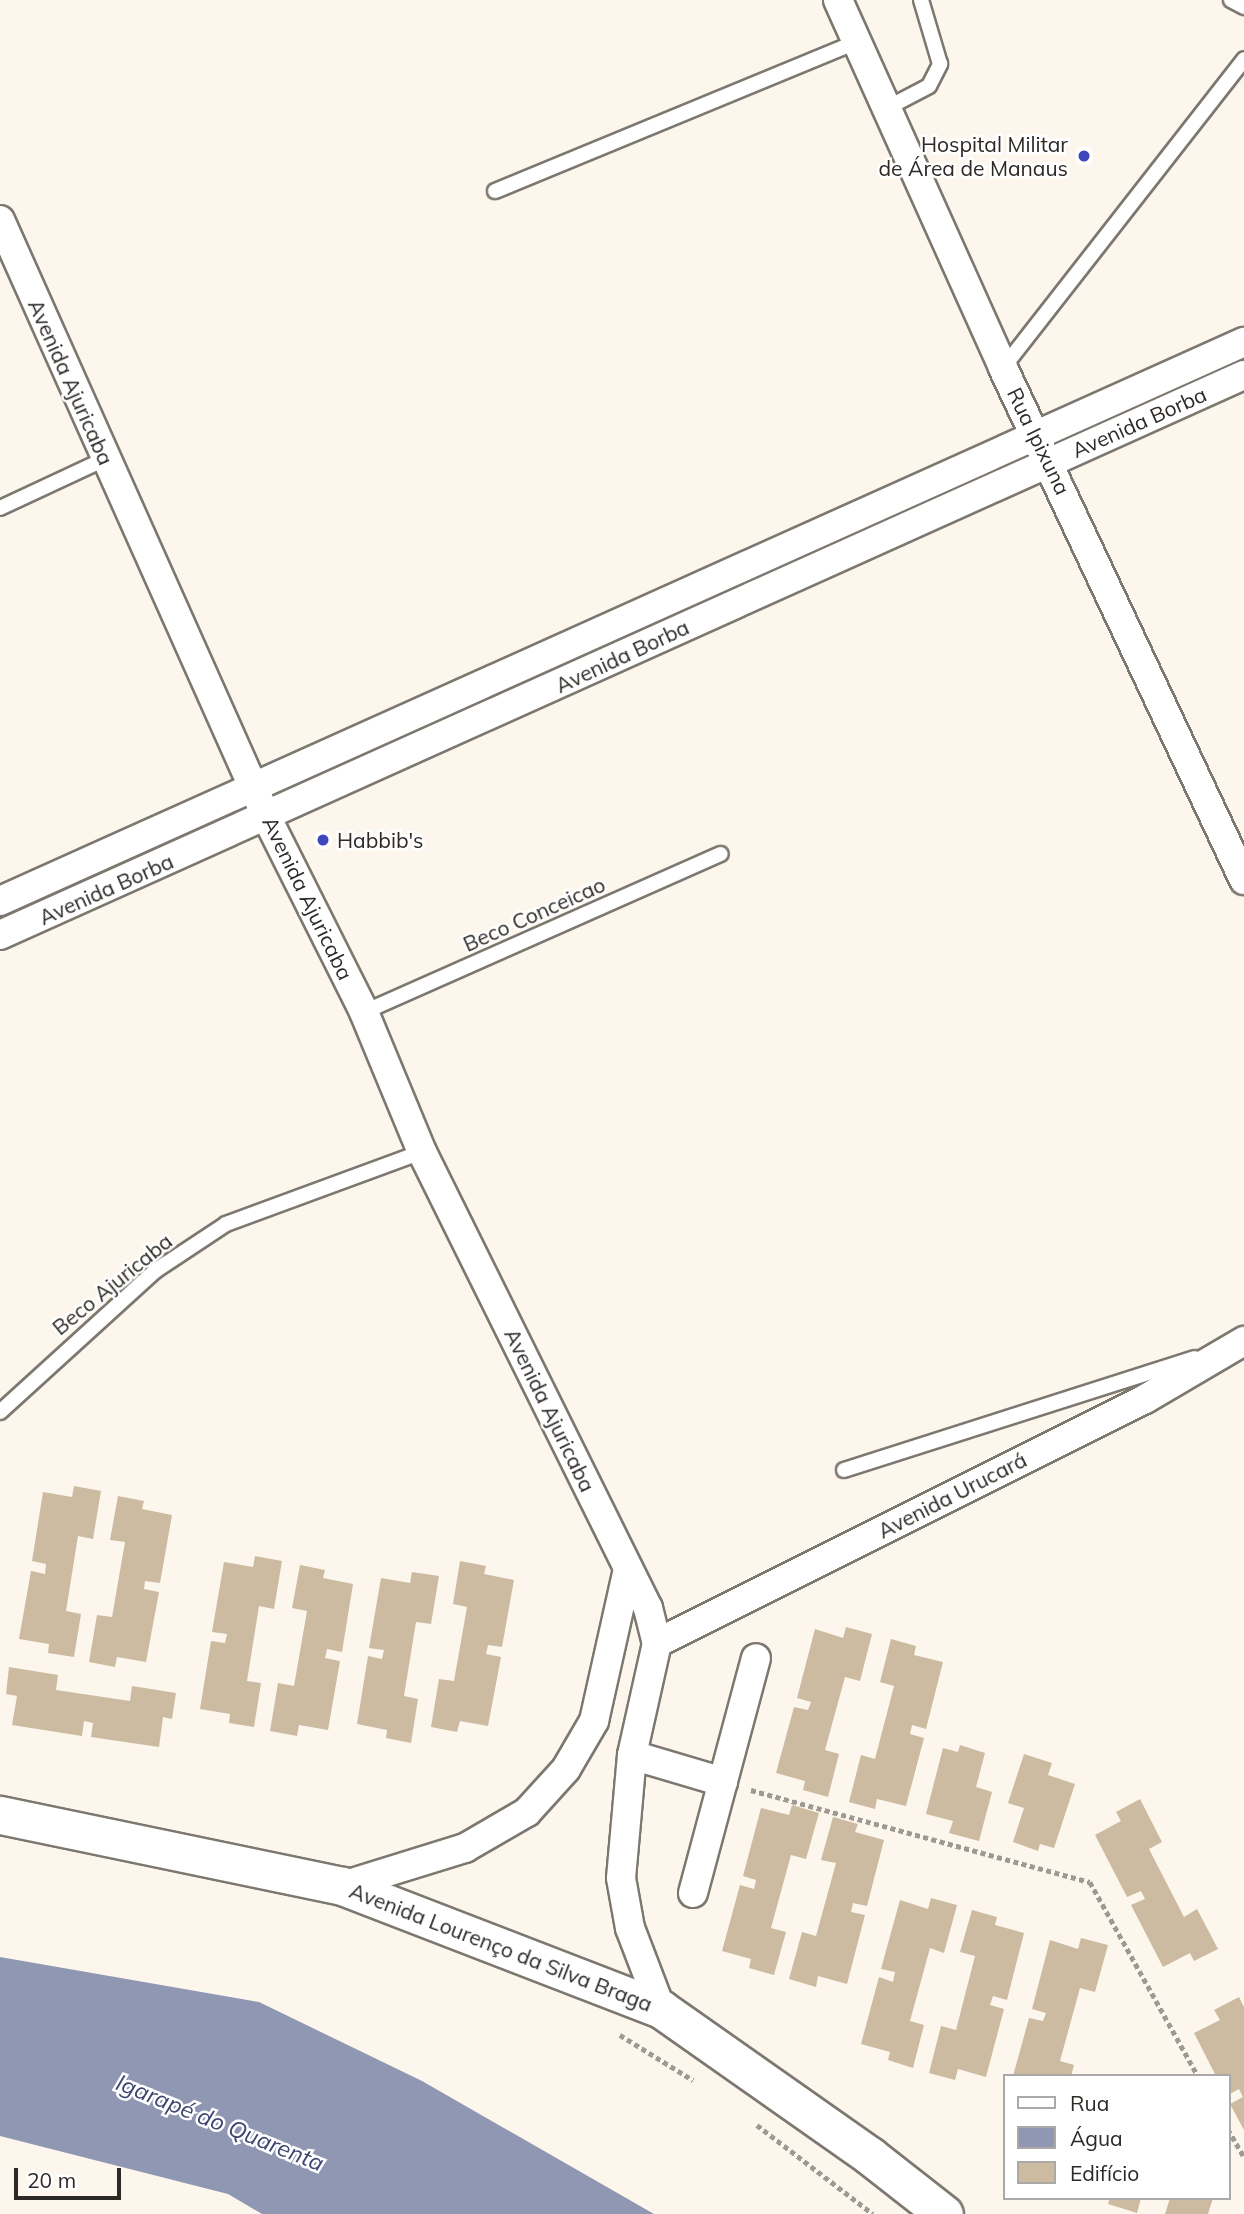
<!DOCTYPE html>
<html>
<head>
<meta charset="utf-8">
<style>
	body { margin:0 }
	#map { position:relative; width:1244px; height:2214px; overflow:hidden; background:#fcf6ec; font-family:Mulish,sans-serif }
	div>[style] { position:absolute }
	.water>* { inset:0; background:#9097b3 }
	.building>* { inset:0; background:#ccbba1 }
	.path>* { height:4.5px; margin-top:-2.25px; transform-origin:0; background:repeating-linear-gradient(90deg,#9e9a93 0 5px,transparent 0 8.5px) }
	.roads { filter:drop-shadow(2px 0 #7d786f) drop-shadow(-2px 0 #7d786f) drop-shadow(0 2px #7d786f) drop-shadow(0 -2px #7d786f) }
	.service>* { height:14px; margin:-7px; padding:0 7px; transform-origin:7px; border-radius:7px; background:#fff }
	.minor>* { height:28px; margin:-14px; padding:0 14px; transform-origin:14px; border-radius:14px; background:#fff }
	.tertiary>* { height:37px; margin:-18.5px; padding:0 18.5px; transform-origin:18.5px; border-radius:18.5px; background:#fff }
	.dots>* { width:19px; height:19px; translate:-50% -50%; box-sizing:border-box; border:4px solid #fff; border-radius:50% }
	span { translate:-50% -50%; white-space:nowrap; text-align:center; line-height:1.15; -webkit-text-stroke:5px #fff; paint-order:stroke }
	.poi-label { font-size:21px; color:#2c2926 }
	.right { translate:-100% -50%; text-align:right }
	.left { translate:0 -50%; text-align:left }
	.street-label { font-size:21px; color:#2c2926 }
	.water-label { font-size:23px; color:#3d4670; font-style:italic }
	.legend { position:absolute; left:1003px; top:2074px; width:228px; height:126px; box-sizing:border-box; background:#fff; border:2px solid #aba9a8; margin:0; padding:9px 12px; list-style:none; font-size:21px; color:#2c2926 }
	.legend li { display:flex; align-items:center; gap:14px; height:35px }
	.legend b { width:35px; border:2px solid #aba9a8 }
	.scale { position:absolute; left:14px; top:2168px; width:107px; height:32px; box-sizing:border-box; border:4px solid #2c2926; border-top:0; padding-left:9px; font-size:21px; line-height:24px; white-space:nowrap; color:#2c2926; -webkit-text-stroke:5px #fff; paint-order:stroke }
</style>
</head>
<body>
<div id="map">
	<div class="water">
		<i style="clip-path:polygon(0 1957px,259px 2002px,422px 2081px,654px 2214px,262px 2214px,228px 2194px,0 2136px)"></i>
	</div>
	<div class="building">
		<i style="clip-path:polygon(74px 1486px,101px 1491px,93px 1539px,78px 1536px,66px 1611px,81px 1614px,74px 1657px,48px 1653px,49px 1644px,19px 1639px,31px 1571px,45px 1574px,46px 1564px,32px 1561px,43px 1492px,72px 1497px)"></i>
		<i style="clip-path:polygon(118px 1496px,144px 1501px,142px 1509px,172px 1515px,160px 1583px,145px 1581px,144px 1589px,159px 1592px,146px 1662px,117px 1657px,115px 1667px,89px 1662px,97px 1615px,112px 1617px,125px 1542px,110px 1540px)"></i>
		<i style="clip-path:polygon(255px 1556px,282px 1561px,274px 1609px,259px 1606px,247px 1681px,261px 1683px,254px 1727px,229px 1723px,230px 1714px,200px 1709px,211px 1641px,225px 1643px,227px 1634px,212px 1632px,224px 1562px,253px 1567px)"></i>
		<i style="clip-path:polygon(460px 1561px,486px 1566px,484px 1574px,514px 1580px,502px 1647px,488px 1645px,486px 1654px,501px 1657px,488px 1726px,460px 1721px,457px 1732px,431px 1727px,439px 1679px,454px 1681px,467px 1607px,453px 1604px)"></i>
		<i style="clip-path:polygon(300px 1565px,325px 1570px,323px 1578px,353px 1584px,342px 1652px,327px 1649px,325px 1658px,340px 1661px,328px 1730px,299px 1725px,297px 1736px,270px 1731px,278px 1683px,294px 1686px,307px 1611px,292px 1608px)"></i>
		<i style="clip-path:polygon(412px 1572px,439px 1576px,431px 1624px,416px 1622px,404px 1696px,418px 1699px,411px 1743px,386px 1738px,387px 1730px,357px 1724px,368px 1656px,382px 1659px,384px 1650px,369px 1648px,381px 1578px,410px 1583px)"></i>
		<i style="clip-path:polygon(846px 1627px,872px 1634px,860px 1681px,845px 1677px,825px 1750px,839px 1754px,828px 1797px,803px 1790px,805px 1781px,776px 1773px,794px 1707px,808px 1710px,811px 1702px,797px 1698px,815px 1629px,843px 1638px)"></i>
		<i style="clip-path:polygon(891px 1639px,916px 1646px,914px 1655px,943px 1662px,926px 1729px,912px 1725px,910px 1734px,924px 1738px,906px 1806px,877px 1799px,875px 1809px,849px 1802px,861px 1755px,875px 1759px,894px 1686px,880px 1682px)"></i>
		<i style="clip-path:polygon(9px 1667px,58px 1675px,56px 1690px,130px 1701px,132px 1686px,176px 1693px,172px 1719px,163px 1717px,159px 1747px,91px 1737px,93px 1723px,84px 1721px,82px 1736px,12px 1725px,17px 1696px,6px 1694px)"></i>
		<i style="clip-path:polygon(960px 1745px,985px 1753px,976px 1787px,992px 1792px,979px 1841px,949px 1833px,953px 1821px,926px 1814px,943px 1748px,958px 1752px)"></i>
		<i style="clip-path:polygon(1024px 1754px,1052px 1763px,1048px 1775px,1075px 1784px,1054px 1848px,1040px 1844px,1038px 1851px,1013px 1842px,1024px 1808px,1008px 1803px)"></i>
		<i style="clip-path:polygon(1140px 1799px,1162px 1842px,1149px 1849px,1184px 1917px,1197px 1909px,1218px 1949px,1194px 1961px,1190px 1953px,1163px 1967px,1131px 1905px,1145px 1899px,1141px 1891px,1127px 1897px,1095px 1835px,1121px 1821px,1116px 1812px)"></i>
		<i style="clip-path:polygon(792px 1805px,819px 1813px,806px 1859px,791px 1855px,771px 1928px,786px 1932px,774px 1975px,749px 1968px,751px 1959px,722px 1951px,740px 1885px,754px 1889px,756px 1880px,743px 1876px,761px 1808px,789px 1815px)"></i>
		<i style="clip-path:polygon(833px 1817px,858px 1824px,855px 1832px,884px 1840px,867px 1906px,853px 1903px,851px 1912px,865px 1915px,847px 1984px,818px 1976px,816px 1987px,789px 1979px,802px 1932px,816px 1936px,836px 1863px,821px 1860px)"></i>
		<i style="clip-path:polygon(931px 1898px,957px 1905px,944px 1953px,930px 1948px,910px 2021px,924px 2025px,913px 2068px,888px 2060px,890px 2052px,861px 2044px,879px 1977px,893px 1982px,895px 1972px,881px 1969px,900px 1900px,928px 1909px)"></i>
		<i style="clip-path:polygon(972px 1910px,997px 1917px,995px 1925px,1024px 1933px,1007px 2000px,993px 1996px,990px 2005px,1004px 2009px,986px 2077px,958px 2069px,955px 2080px,929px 2073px,941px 2026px,956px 2030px,975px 1956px,960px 1952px)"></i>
		<i style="clip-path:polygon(1081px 1938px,1108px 1945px,1095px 1992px,1080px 1988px,1060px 2061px,1074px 2065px,1071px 2076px,1013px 2076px,1029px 2018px,1043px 2021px,1046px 2013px,1032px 2009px,1050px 1940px,1078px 1949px)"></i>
		<i style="clip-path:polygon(1239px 1997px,1244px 2007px,1244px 2130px,1230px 2104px,1243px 2097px,1239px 2089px,1228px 2095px,1228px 2076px,1216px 2076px,1194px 2033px,1220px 2020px,1214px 2010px)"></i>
		<i style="clip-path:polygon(1110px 2198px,1141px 2198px,1137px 2213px,1108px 2204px)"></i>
		<i style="clip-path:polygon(1170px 2198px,1213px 2198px,1208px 2214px,1165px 2214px)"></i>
	</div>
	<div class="path">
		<i style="left:751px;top:1790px;width:351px;rotate:15.2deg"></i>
		<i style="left:1090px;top:1882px;width:222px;rotate:60.9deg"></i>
		<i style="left:620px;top:2035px;width:86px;rotate:31.7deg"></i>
		<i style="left:757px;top:2125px;width:146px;rotate:37.5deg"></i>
		<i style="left:1228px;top:2129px;width:32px;rotate:60deg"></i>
	</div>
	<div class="roads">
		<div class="service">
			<i style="left:1231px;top:0;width:15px;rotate:28deg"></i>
			<i style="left:887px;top:108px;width:47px;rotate:-27.6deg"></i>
			<i style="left:929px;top:86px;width:25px;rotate:-63deg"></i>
			<i style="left:940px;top:64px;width:67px;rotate:-106.5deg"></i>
			<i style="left:495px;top:191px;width:391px;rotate:-22.4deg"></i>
			<i style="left:1003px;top:368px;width:392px;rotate:-52deg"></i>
			<i style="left:0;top:508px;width:116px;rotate:-25deg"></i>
			<i style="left:364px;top:1012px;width:390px;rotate:-23.9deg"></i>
			<i style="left:0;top:1412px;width:210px;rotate:-42.3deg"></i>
			<i style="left:155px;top:1271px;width:85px;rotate:-33.5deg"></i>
			<i style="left:226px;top:1224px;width:209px;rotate:-20.2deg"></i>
			<i style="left:844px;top:1470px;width:368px;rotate:-17.7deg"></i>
		</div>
		<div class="minor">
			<i style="left:838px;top:0;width:403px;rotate:65.8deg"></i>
			<i style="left:1003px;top:368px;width:566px;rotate:64.79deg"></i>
			<i style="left:0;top:220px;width:655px;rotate:65.94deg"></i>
			<i style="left:267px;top:818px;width:217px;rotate:63.4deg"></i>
			<i style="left:364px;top:1012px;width:152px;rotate:67.5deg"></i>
			<i style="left:422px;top:1152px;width:509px;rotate:63.64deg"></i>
			<i style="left:648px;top:1608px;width:36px;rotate:76deg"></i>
			<i style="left:657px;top:1643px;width:115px;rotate:102.6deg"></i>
			<i style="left:632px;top:1755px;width:123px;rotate:95.1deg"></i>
			<i style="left:621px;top:1878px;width:51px;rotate:79.8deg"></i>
			<i style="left:630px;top:1928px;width:87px;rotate:69.1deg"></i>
			<i style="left:0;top:901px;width:1364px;rotate:-24.2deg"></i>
			<i style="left:0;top:935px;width:1364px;rotate:-24.24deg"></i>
			<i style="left:657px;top:1643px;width:546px;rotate:-26.57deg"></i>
			<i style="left:1145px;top:1399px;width:115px;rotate:-30.4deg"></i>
			<i style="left:632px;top:1755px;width:95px;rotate:16.5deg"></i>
			<i style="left:342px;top:1886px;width:129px;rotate:-17.2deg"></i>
			<i style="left:465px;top:1848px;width:72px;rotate:-30.1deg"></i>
			<i style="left:527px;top:1812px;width:58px;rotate:-47.8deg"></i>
			<i style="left:566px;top:1769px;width:56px;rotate:-59.7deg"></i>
			<i style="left:594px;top:1721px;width:156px;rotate:-77.4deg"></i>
			<i style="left:693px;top:1893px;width:243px;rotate:-75deg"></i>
		</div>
		<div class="tertiary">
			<i style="left:0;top:1815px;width:349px;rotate:11.7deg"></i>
			<i style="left:342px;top:1886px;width:342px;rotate:21.1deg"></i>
			<i style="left:661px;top:2009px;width:256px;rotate:35.1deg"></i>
			<i style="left:870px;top:2156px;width:94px;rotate:38.1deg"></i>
		</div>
	</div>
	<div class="dots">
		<i style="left:1084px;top:156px;background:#3e47bb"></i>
		<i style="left:323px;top:840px;background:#3e47bb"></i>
	</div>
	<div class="poi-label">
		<span class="right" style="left:1068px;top:156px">Hospital Militar<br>de Área de Manaus</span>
		<span class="left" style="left:337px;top:840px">Habbib's</span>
	</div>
	<div class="street-label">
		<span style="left:71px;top:382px;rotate:66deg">Avenida Ajuricaba</span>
		<span style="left:1139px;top:422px;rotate:-24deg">Avenida Borba</span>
		<span style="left:1039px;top:441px;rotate:64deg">Rua Ipixuna</span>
		<span style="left:622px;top:656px;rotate:-25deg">Avenida Borba</span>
		<span style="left:106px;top:889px;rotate:-24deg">Avenida Borba</span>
		<span style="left:308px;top:898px;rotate:64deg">Avenida Ajuricaba</span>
		<span style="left:534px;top:914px;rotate:-24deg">Beco Conceicao</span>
		<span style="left:112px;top:1284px;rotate:-39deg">Beco Ajuricaba</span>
		<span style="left:550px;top:1410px;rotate:64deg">Avenida Ajuricaba</span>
		<span style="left:952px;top:1495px;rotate:-27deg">Avenida Urucará</span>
		<span style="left:501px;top:1947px;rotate:21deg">Avenida Lourenço da Silva Braga</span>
	</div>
	<div class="water-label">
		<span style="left:220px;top:2123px;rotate:22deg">Igarapé do Quarenta</span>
	</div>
	<ul class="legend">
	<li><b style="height:9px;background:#fff"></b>Rua</li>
	<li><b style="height:19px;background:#9097b3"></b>Água</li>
	<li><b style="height:19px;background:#ccbba1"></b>Edifício</li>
	</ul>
	<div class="scale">20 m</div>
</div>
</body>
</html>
